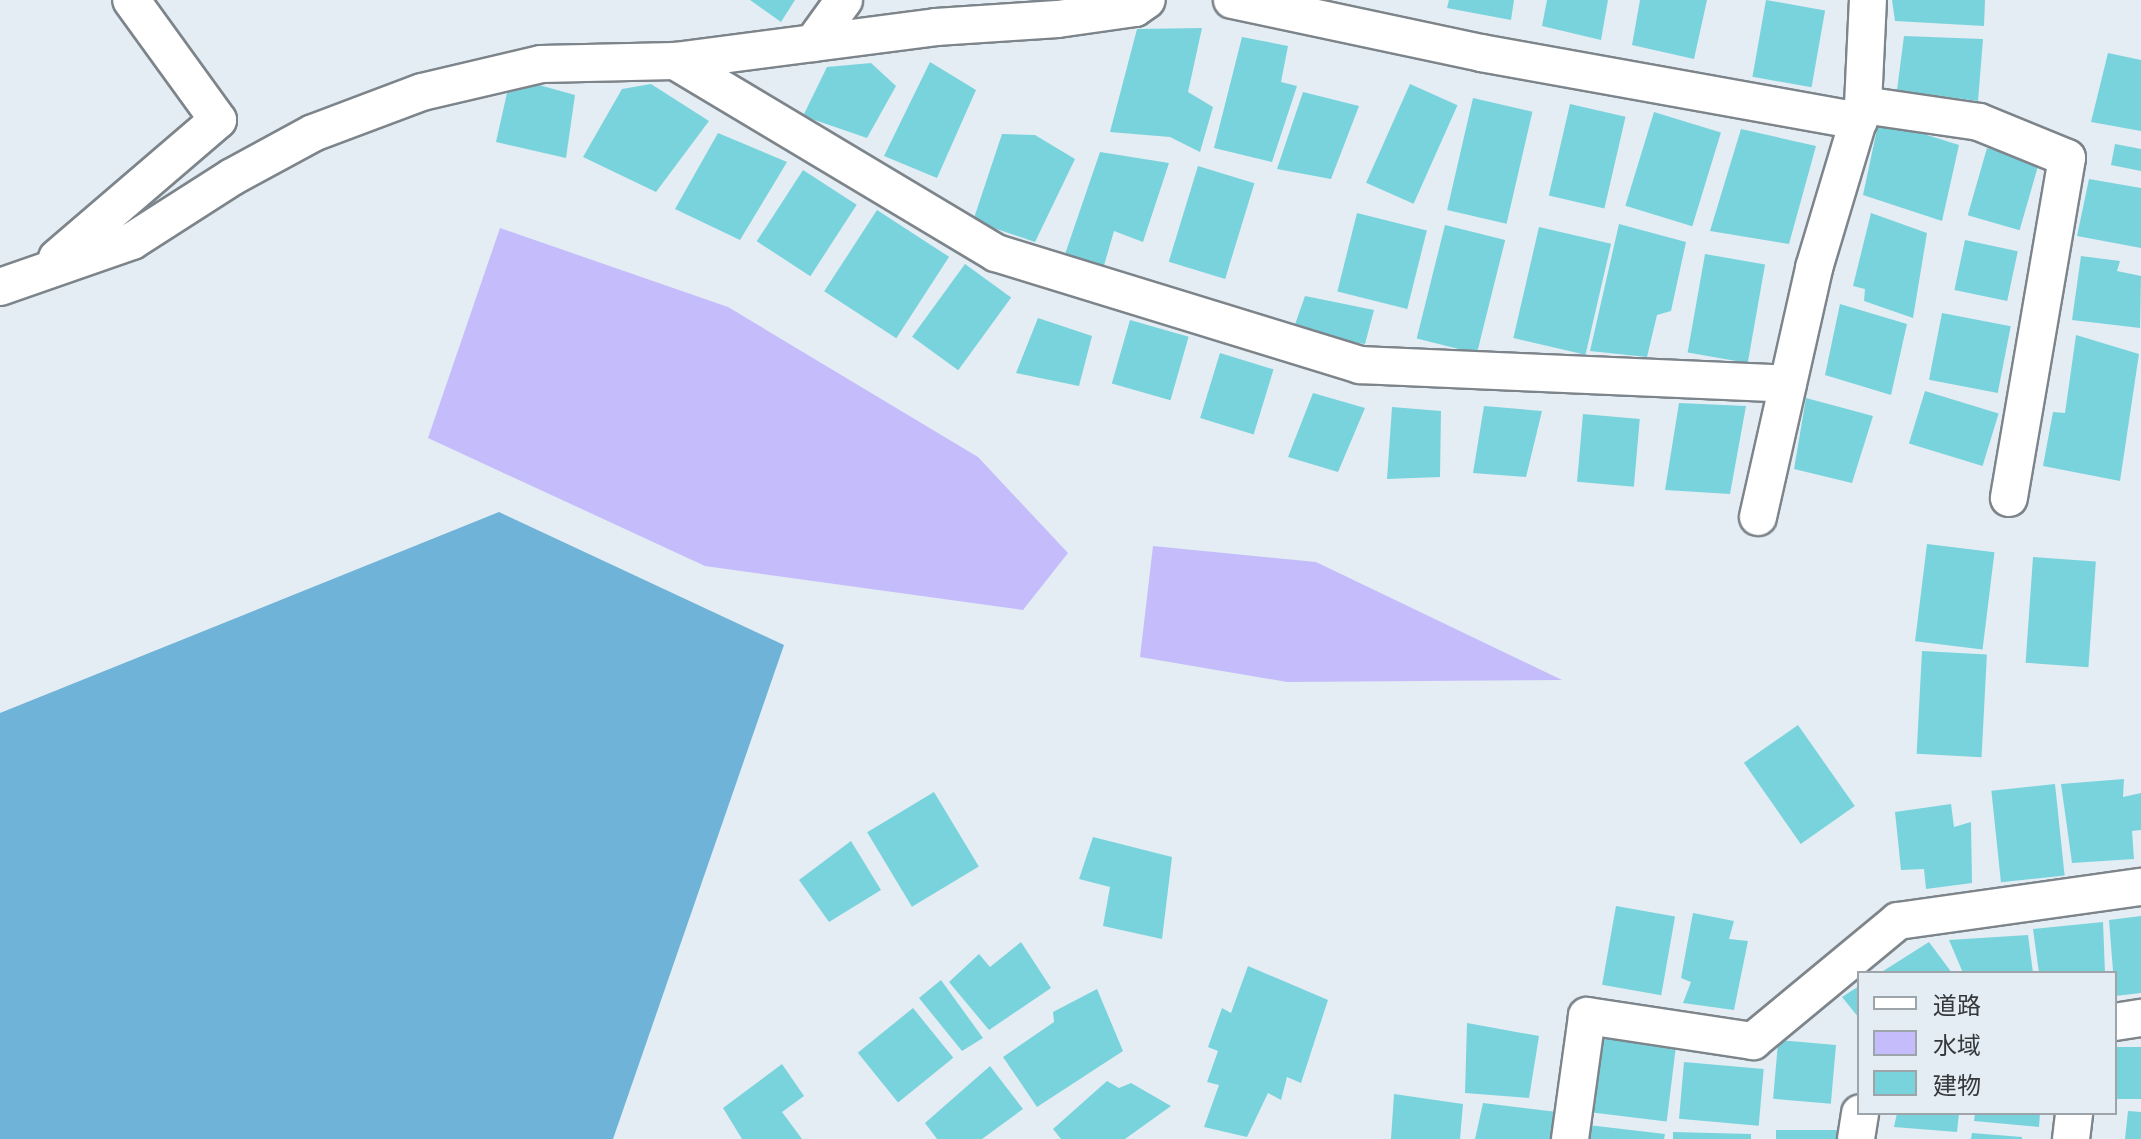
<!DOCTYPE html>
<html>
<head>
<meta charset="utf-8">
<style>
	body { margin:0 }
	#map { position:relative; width:2141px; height:1139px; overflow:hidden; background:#e4edf3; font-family:Manrope,"Noto Sans JP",sans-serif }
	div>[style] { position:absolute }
	.forest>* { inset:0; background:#6fb3d8 }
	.water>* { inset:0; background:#c5bdfb }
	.building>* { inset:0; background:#79d3dd; transform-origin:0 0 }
	.roads { filter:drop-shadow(2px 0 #7d858b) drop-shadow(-2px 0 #7d858b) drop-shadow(0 2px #7d858b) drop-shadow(0 -2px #7d858b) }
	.street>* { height:36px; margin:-18px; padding:0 18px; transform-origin:18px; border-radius:18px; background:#fff }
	span { translate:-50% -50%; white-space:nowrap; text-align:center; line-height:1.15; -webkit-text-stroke:8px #e4edf3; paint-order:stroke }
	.legend { position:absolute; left:1857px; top:971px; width:260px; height:144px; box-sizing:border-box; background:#e4edf3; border:2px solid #9ea5aa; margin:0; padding:10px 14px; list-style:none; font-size:24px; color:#36393c }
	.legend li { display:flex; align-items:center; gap:16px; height:40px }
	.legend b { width:40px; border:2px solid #9ea5aa }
</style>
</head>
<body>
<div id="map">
	<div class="forest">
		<i style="clip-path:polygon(499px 512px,784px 645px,613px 1139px,0 1139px,0 713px)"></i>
	</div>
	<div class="water">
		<i style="clip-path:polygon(500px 228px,728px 307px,978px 457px,1068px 553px,1023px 610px,705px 566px,428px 438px)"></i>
		<i style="clip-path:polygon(1153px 546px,1316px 562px,1562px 680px,1287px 682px,1140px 657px)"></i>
	</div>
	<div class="building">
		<i style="clip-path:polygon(750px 0,795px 0,781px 22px)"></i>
		<i style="clip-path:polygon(1449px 0,1514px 0,1511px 20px,1447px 8px)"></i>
		<i style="clip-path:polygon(1547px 0,1608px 0,1601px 40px,1542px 26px)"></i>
		<i style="clip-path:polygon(1640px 0,1707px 0,1694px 59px,1632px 45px)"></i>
		<i style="left:1766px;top:0;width:60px;height:78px;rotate:10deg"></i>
		<i style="clip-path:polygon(1892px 0,1985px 0,1984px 26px,1895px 21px)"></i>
		<i style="clip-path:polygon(1202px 28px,1188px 92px,1213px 107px,1200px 152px,1170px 137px,1110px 132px,1137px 29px)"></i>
		<i style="clip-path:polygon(1904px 36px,1983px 39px,1978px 101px,1897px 90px)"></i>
		<i style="clip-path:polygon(1242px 37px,1288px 46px,1281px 82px,1297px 86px,1272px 162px,1214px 148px)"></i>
		<i style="clip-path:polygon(2108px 53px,2141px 60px,2141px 131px,2091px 122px)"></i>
		<i style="clip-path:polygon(930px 62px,976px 90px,937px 178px,884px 156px)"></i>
		<i style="clip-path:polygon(871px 63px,896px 86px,867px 138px,803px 116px,827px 67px)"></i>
		<i style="clip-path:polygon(651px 84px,709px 121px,656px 192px,583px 157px,622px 89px)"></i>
		<i style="left:1410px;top:84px;width:52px;height:108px;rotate:24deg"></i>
		<i style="clip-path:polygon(539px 85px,575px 95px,566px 158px,496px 142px,507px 93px)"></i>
		<i style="clip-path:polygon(1303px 92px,1359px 106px,1331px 179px,1277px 169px)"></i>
		<i style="left:1473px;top:98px;width:61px;height:115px;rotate:13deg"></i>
		<i style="left:1570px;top:104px;width:57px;height:94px;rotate:13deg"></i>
		<i style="left:1654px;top:112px;width:70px;height:98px;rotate:17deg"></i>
		<i style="clip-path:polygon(1879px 120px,1959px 145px,1942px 221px,1863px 195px)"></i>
		<i style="clip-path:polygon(1741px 129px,1816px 146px,1789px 244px,1710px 231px)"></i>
		<i style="clip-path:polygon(718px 133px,787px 162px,740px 240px,675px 209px)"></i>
		<i style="clip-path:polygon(1002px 134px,1035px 135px,1075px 159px,1035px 242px,973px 221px)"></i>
		<i style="clip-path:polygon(2115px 144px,2141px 149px,2141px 171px,2111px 165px)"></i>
		<i style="left:1987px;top:148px;width:54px;height:70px;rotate:16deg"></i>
		<i style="clip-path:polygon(1100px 152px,1169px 163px,1143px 242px,1114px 231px,1103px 269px,1063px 260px)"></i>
		<i style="left:1198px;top:166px;width:59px;height:100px;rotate:17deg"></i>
		<i style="left:803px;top:170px;width:64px;height:85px;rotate:33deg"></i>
		<i style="clip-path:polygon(2089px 179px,2141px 188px,2141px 248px,2077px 236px)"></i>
		<i style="left:877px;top:210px;width:86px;height:97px;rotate:33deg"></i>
		<i style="left:1357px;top:213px;width:72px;height:81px;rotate:14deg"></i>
		<i style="clip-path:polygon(1871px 213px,1927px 233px,1913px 318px,1864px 301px,1865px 289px,1853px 286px)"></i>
		<i style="clip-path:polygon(1619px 224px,1686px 242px,1671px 311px,1657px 315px,1647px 357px,1590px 351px)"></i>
		<i style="left:1445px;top:225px;width:62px;height:117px;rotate:14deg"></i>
		<i style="left:1539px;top:227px;width:74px;height:114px;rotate:13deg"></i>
		<i style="left:1965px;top:240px;width:54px;height:51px;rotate:12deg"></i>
		<i style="left:1705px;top:254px;width:61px;height:100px;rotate:10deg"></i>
		<i style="clip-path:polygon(2081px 256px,2120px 261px,2117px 271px,2141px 276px,2140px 328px,2072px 320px)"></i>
		<i style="left:965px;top:264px;width:57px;height:90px;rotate:36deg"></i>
		<i style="clip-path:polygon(1305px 296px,1374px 310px,1365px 344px,1292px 333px)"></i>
		<i style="clip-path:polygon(1840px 304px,1907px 324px,1891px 395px,1825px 375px)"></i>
		<i style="left:1942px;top:313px;width:70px;height:68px;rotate:11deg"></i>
		<i style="clip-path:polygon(1038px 318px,1092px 336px,1079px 386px,1016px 373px)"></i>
		<i style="left:1130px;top:320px;width:61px;height:66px;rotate:16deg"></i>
		<i style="clip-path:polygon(2076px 335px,2139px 354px,2120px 481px,2043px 466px,2053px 412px,2065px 413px)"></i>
		<i style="left:1220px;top:353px;width:56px;height:68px;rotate:17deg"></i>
		<i style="left:1925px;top:391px;width:77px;height:55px;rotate:17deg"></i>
		<i style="clip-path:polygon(1313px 393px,1365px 408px,1338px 472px,1288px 457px)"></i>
		<i style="clip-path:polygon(1806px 398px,1873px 416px,1852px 483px,1794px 469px)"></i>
		<i style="clip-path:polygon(1679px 403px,1746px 406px,1730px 494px,1665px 490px)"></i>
		<i style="clip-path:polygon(1484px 406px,1542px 411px,1526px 477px,1473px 473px)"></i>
		<i style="clip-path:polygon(1392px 407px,1441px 411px,1440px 477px,1387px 479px)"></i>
		<i style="left:1583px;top:414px;width:57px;height:68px;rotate:5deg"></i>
		<i style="left:1927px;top:544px;width:68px;height:98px;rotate:7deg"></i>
		<i style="left:2033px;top:557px;width:63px;height:106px;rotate:4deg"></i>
		<i style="left:1922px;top:651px;width:65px;height:103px;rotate:3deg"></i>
		<i style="left:1798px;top:725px;width:99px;height:66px;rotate:55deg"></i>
		<i style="clip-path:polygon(2124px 779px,2123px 797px,2141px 793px,2141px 830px,2132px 831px,2134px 859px,2072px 863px,2061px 784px)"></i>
		<i style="left:2055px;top:784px;width:92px;height:64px;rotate:84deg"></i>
		<i style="left:934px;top:792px;width:87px;height:78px;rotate:59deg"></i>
		<i style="clip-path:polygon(1951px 804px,1954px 827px,1971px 822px,1972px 883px,1926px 889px,1924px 869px,1901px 870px,1895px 812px)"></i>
		<i style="clip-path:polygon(1093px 837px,1172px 857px,1162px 939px,1103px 926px,1110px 887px,1079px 879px)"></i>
		<i style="clip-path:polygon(851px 841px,881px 890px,829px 922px,799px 880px)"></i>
		<i style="left:1616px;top:906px;width:60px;height:80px;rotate:10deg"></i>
		<i style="clip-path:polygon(1693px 913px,1734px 921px,1729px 939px,1748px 941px,1734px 1010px,1683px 1003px,1691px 982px,1681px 978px)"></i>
		<i style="clip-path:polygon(2141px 916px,2141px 993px,2115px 996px,2109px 920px)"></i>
		<i style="clip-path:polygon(2103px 922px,2105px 973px,2039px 973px,2033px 929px)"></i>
		<i style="clip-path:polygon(2028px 935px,2033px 973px,1963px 973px,1949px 940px)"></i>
		<i style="clip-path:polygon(1021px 942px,1051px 988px,989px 1030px,949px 982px,979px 954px,990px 967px)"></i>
		<i style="clip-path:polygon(1929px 942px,1952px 973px,1880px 973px)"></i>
		<i style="clip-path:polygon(1248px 966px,1328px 1000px,1301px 1083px,1287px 1077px,1281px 1100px,1268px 1093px,1247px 1137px,1204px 1127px,1219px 1085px,1207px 1082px,1218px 1051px,1208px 1047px,1222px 1008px,1231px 1013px)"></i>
		<i style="clip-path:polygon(941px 980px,983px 1038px,962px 1051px,919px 998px)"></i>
		<i style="clip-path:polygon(1859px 986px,1859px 1018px,1842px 997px)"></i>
		<i style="clip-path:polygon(1097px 989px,1123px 1051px,1037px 1107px,1003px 1057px,1054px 1022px,1053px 1012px)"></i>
		<i style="left:913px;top:1008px;width:64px;height:71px;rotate:51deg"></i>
		<i style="clip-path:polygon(1467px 1023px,1539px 1036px,1529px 1098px,1465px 1093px)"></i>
		<i style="left:1602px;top:1033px;width:75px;height:80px;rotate:7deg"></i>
		<i style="left:1836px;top:1045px;width:59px;height:58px;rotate:95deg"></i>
		<i style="left:2141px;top:1047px;width:52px;height:26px;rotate:90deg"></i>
		<i style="left:1684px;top:1062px;width:80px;height:57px;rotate:5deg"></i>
		<i style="clip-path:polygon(782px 1064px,804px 1096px,782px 1112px,802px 1139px,742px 1139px,723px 1108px)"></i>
		<i style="clip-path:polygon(990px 1066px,1023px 1109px,982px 1139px,937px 1139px,925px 1123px)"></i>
		<i style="clip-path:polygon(1107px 1081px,1119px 1088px,1131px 1083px,1171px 1106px,1125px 1139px,1061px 1139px,1053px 1129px)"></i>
		<i style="clip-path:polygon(1394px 1094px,1463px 1104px,1460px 1139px,1391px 1139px)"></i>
		<i style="clip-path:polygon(1483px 1103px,1557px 1112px,1551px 1139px,1475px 1139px)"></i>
		<i style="clip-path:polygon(2128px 1111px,2141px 1112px,2141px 1139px,2125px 1139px)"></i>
		<i style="clip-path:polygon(1897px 1113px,1959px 1113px,1957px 1132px,1894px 1127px)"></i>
		<i style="clip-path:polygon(1975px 1113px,2040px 1113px,2039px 1127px,1974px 1121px)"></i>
		<i style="clip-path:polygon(1588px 1125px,1665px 1134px,1664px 1139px,1586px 1139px)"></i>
		<i style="left:1837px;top:1130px;width:9px;height:61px;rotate:90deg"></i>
		<i style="clip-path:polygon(1673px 1132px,1751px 1134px,1751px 1139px,1673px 1139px)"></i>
		<i style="clip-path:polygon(1972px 1133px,2022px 1137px,2022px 1139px,1971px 1139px)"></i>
	</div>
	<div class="roads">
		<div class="street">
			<i style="left:1232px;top:0;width:255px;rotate:12deg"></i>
			<i style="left:1481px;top:53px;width:384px;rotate:10.2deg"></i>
			<i style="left:813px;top:43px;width:53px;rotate:-54.2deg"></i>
			<i style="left:675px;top:61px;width:374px;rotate:30.9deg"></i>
			<i style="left:996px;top:253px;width:381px;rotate:17.1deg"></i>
			<i style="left:1360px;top:365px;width:428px;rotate:2.5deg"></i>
			<i style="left:1863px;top:105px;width:117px;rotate:8.3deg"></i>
			<i style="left:1979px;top:122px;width:95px;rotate:22.2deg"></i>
			<i style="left:2067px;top:158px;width:345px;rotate:99.7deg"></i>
			<i style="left:57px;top:258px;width:212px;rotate:-40.6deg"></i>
			<i style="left:218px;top:120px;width:148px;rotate:-125.9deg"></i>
			<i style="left:0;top:287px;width:140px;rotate:-19.2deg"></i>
			<i style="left:132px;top:241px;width:119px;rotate:-32.6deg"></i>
			<i style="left:232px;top:177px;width:92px;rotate:-28.5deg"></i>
			<i style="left:313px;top:133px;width:116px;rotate:-20.6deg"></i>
			<i style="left:422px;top:92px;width:122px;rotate:-13.2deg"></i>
			<i style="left:541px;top:64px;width:134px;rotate:-1.3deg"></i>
			<i style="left:675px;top:61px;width:263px;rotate:-7.4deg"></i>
			<i style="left:936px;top:27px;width:122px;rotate:-3.8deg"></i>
			<i style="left:1058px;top:19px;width:78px;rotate:-8.1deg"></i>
			<i style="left:1135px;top:8px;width:14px;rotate:-34deg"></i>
			<i style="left:1758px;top:517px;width:255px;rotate:-77.3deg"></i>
			<i style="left:1814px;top:268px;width:170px;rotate:-73.3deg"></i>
			<i style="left:1863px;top:105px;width:105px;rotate:-87.3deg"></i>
			<i style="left:2115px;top:1022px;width:26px;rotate:-9deg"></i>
			<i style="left:1570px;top:1139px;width:124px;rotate:-82.1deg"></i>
			<i style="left:1587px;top:1016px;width:168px;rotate:8.6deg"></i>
			<i style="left:1753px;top:1041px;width:188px;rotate:-39.6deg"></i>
			<i style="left:1898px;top:921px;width:245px;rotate:-8deg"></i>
			<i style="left:1856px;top:1139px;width:26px;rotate:-81deg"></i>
			<i style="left:2071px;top:1139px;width:26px;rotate:-83deg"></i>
		</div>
	</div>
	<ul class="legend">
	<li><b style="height:10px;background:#fff"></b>道路</li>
	<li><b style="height:22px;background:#c5bdfb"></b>水域</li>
	<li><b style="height:22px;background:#79d3dd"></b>建物</li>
	</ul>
</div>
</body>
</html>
